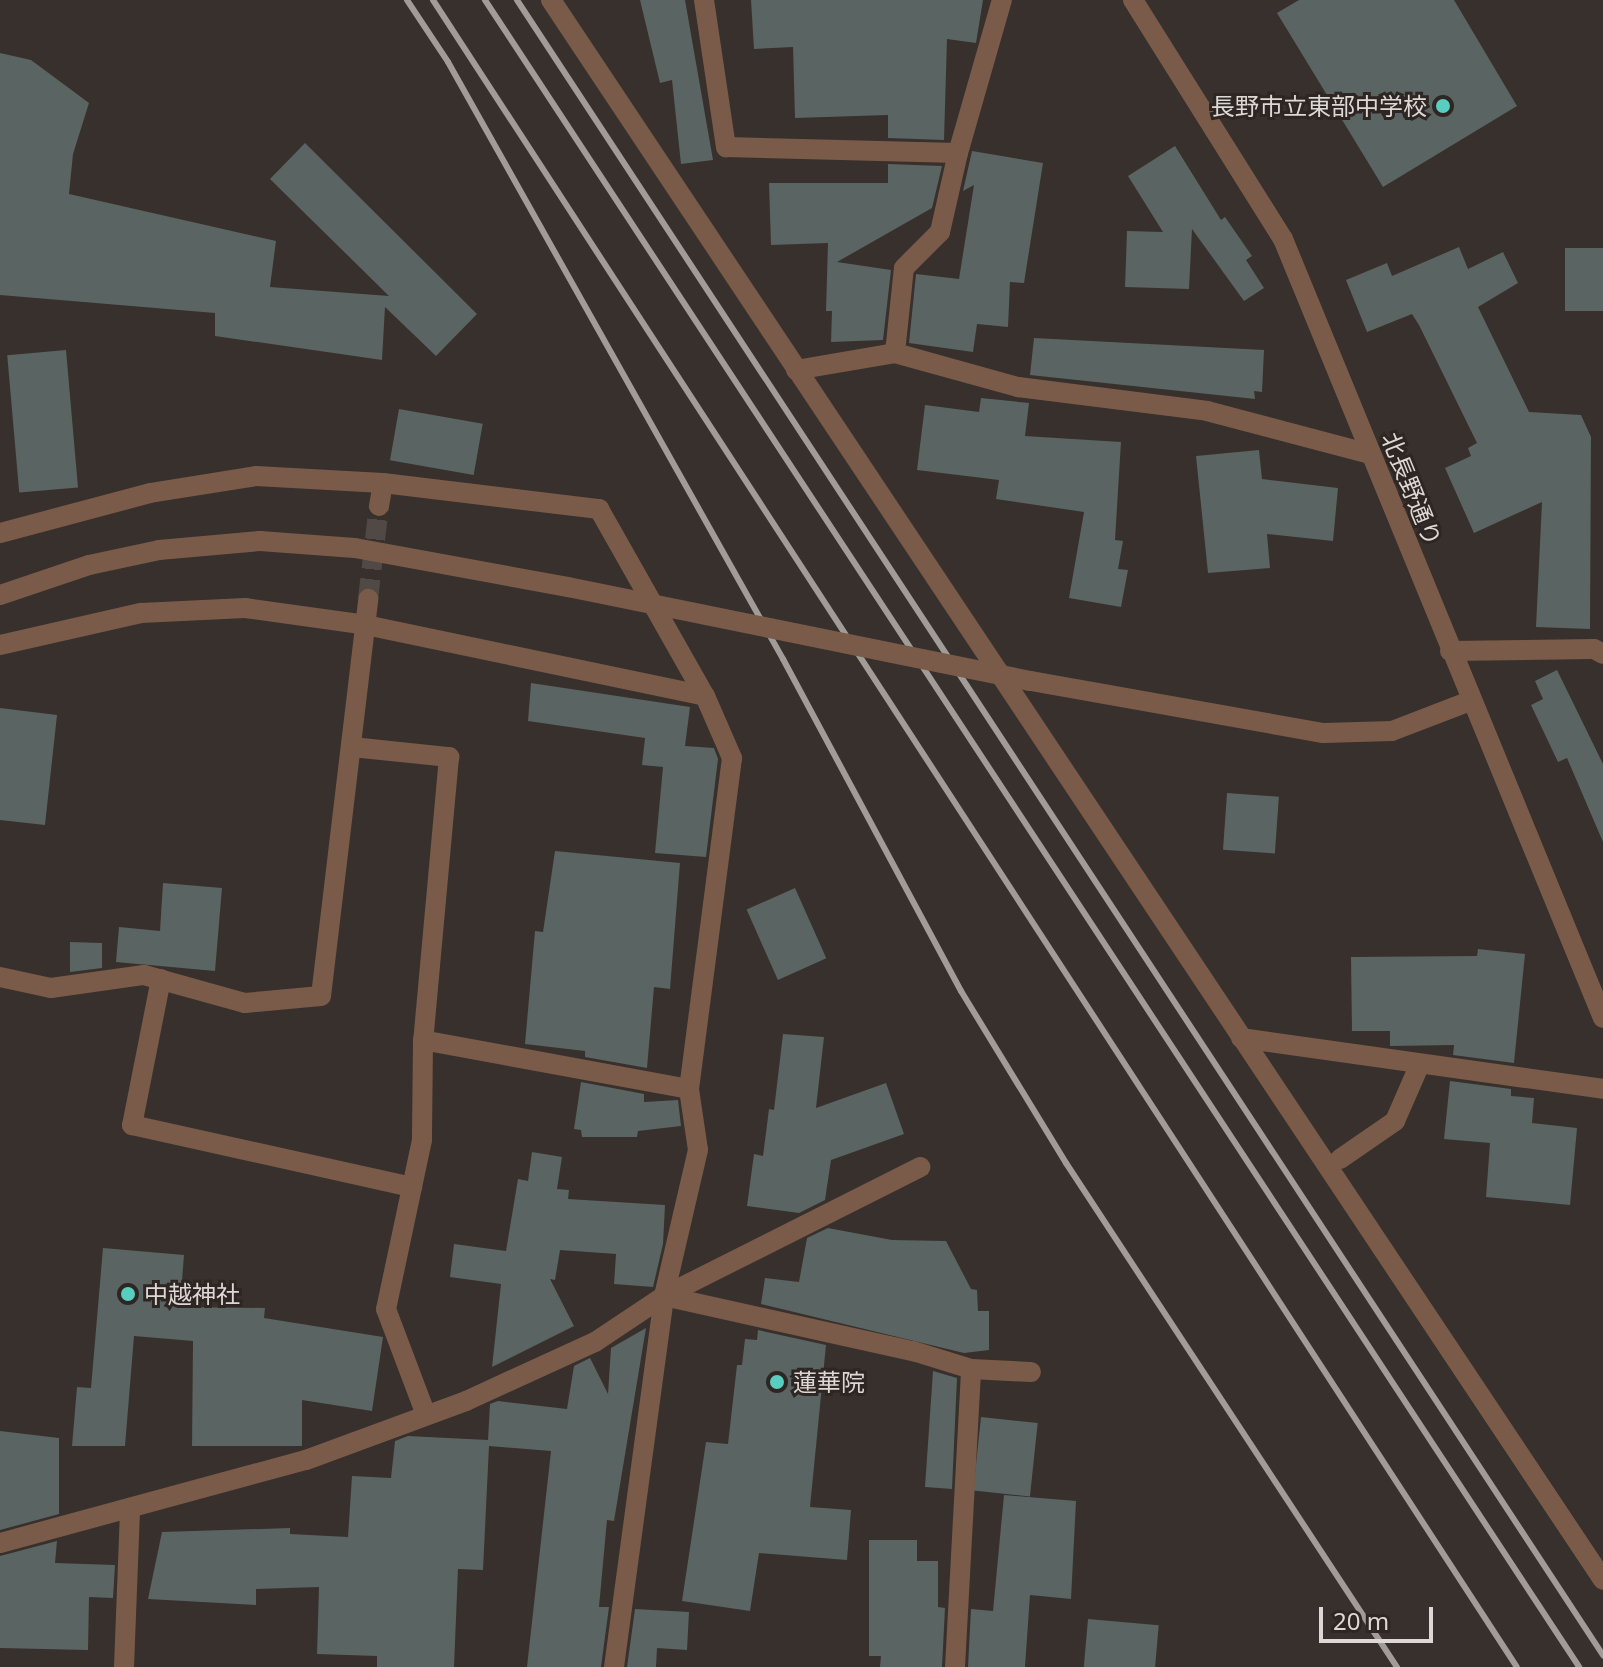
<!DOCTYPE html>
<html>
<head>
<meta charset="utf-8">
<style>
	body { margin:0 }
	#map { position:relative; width:1603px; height:1667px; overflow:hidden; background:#38302c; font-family:"Noto Sans","Noto Sans JP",sans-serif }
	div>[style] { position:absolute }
	.building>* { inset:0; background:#5a6462; transform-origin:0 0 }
	.minor-tunnel>* { height:20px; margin-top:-10px; transform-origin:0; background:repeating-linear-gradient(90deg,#514945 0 20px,transparent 0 30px) }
	.minor>* { height:20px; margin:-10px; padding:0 10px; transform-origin:10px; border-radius:10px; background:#7a5b49 }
	.rail>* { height:6px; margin:-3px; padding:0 3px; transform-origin:3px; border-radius:3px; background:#a29c98 }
	.minor-bridge>* { height:20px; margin:-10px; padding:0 10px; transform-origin:10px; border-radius:10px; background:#7a5b49 }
	.dots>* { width:22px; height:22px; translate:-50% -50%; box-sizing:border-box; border:4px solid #2e2622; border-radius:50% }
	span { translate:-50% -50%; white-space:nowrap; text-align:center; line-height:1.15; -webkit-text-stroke:6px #2e2622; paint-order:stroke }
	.poi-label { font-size:24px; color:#ddd8d5 }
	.right { translate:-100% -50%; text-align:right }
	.left { translate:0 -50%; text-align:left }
	.street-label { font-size:24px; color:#ddd8d5 }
	.scale { position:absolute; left:1319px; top:1607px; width:114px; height:36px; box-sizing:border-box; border:4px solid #ddd8d5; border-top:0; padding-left:10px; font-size:24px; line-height:28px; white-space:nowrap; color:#ddd8d5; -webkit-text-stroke:6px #2e2622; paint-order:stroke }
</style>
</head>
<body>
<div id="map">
	<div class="building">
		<i style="clip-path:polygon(640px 0,685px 0,713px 160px,681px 164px,672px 80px,660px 83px)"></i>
		<i style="clip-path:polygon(751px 0,983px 0,976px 43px,947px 39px,944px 140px,888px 138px,888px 115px,795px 118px,793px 47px,754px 49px)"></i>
		<i style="clip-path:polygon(1299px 0,1454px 0,1517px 106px,1383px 187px,1277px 13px)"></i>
		<i style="clip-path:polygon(0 53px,31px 60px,89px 103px,73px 154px,69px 194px,276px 241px,270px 287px,389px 296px,270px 179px,305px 143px,477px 314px,436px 356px,385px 307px,382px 360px,215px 336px,215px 313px,0 295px)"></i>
		<i style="clip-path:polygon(1175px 146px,1221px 220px,1225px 217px,1252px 256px,1246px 260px,1264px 288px,1244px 301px,1192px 229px,1189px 289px,1125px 287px,1127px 231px,1163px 232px,1128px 176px)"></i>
		<i style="clip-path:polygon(972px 151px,1043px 163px,1024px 283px,1010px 282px,1008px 327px,977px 324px,973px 352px,909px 343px,916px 274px,959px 279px,974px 185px,963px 191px)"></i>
		<i style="clip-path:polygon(888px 164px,942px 166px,932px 208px,837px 262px,891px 270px,883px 340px,831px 342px,832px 311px,826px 311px,828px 243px,771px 245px,769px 183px,888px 183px)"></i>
		<i style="clip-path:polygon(1459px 247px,1468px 269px,1503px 252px,1518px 283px,1478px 307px,1529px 412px,1581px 415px,1591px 437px,1590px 629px,1536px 627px,1542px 502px,1474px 533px,1445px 468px,1471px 456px,1468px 448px,1477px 443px,1419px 325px,1412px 314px,1367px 332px,1346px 280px,1387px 263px,1392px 276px)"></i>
		<i style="left:1565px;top:248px;width:38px;height:63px"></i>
		<i style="clip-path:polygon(1034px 338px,1264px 350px,1262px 392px,1254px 391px,1255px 399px,1030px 375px)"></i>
		<i style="left:66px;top:350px;width:138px;height:59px;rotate:85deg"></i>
		<i style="clip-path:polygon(981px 398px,1029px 403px,1025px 436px,1121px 442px,1115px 540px,1123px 541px,1118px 569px,1128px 570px,1121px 607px,1069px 598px,1084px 512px,996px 499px,999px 480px,917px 470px,925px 405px,979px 412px)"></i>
		<i style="left:399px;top:409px;width:85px;height:52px;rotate:10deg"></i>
		<i style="clip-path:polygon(1259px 450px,1262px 479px,1338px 488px,1333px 541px,1267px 534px,1270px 568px,1208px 573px,1196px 456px)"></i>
		<i style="clip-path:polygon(1557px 670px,1603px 764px,1603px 842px,1567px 758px,1558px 762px,1531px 705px,1543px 699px,1535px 681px)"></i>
		<i style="clip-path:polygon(531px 683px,690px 707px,685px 746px,714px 748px,718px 759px,706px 857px,655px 853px,663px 767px,642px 765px,645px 738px,528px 721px)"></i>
		<i style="clip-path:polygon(0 708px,57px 715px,45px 825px,0 820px)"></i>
		<i style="left:1227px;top:793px;width:52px;height:57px;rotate:4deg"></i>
		<i style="clip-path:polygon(555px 851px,680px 863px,670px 989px,654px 987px,647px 1068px,585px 1057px,585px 1051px,525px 1044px,535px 931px,543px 932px)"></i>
		<i style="clip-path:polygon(163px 883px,222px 888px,215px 971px,116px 962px,119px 927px,160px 931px)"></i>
		<i style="left:795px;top:888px;width:77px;height:53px;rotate:66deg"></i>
		<i style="clip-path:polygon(70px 942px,102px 943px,102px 968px,70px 972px)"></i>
		<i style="clip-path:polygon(1478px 949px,1525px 954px,1514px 1063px,1453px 1055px,1454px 1045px,1390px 1046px,1390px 1031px,1352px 1031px,1351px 957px,1477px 956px)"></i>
		<i style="clip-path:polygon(783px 1034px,824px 1037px,816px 1108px,886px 1083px,904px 1134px,831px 1160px,825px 1200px,799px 1213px,747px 1206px,754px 1154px,763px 1156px,769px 1109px,774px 1110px)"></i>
		<i style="clip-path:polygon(1450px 1081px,1511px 1089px,1511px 1096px,1534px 1098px,1532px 1123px,1577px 1128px,1570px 1205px,1486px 1197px,1490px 1143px,1444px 1139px)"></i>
		<i style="clip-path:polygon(581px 1082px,644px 1094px,644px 1102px,678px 1100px,681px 1126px,638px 1131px,637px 1137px,582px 1137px,581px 1130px,574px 1129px)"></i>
		<i style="clip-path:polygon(532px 1152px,562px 1157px,557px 1189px,569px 1190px,568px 1199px,665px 1205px,663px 1244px,653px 1287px,614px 1284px,616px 1254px,560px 1250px,555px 1280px,550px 1279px,574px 1326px,492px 1367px,501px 1284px,450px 1277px,454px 1244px,506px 1251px,518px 1179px,528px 1181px)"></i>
		<i style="clip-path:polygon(828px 1228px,892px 1240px,946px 1241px,971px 1289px,977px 1290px,978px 1311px,989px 1311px,989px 1350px,964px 1353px,761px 1304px,765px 1278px,799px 1282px,807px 1238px)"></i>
		<i style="clip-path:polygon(103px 1248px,184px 1255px,180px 1307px,265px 1308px,264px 1318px,383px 1337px,372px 1411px,302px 1400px,302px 1446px,192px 1446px,193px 1341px,134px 1336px,125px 1446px,72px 1446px,77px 1387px,91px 1388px)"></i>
		<i style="clip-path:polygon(646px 1328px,614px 1521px,607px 1520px,599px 1607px,609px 1607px,601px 1667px,527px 1667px,551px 1451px,489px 1446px,483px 1570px,458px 1569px,454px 1667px,377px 1667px,377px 1656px,317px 1654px,319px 1587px,256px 1589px,256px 1605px,148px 1599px,162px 1532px,290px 1528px,290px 1534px,348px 1537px,352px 1476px,391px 1478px,395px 1441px,408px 1436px,488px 1440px,490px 1404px,498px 1401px,567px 1409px,574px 1366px,590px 1358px,608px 1394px,611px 1348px)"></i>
		<i style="clip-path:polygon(758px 1330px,826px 1345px,810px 1507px,851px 1510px,847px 1560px,759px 1553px,750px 1611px,682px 1601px,706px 1442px,728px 1444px,737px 1365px,742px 1365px,745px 1339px,757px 1340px)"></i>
		<i style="clip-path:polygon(933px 1371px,957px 1378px,952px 1489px,925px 1487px)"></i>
		<i style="left:981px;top:1417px;width:57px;height:74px;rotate:6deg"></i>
		<i style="clip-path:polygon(0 1431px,59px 1438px,59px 1514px,0 1530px)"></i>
		<i style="clip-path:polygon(1004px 1495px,1076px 1501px,1071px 1599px,1030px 1595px,1025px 1667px,968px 1667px,971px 1609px,993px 1611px)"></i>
		<i style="clip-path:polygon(869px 1540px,917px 1540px,917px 1561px,938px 1561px,938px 1607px,945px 1608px,942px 1667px,880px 1667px,881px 1656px,869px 1656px)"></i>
		<i style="clip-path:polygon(57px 1541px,55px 1563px,115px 1565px,113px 1598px,89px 1597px,88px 1650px,0 1648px,0 1556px)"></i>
		<i style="clip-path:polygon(635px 1609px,689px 1612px,687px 1650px,657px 1648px,656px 1667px,627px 1667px)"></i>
		<i style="left:1088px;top:1619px;width:71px;height:48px;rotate:5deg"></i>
	</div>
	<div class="minor-tunnel">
		<i style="left:368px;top:599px;width:94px;rotate:-83.3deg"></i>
	</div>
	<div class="minor">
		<i style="left:551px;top:0;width:1898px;rotate:56.34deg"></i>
		<i style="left:704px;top:0;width:149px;rotate:81.5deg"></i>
		<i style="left:726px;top:147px;width:232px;rotate:1.5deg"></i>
		<i style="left:958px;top:153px;width:159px;rotate:-74deg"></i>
		<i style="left:1133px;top:0;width:282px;rotate:57.9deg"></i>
		<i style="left:1283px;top:239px;width:842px;rotate:67.67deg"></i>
		<i style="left:895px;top:353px;width:85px;rotate:-84deg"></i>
		<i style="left:904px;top:268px;width:51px;rotate:-45deg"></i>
		<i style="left:940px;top:232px;width:81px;rotate:-77.2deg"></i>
		<i style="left:796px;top:370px;width:100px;rotate:-9.7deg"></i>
		<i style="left:895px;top:353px;width:128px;rotate:15.5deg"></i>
		<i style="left:1018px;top:387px;width:191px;rotate:7.2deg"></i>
		<i style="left:1207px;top:411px;width:169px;rotate:14.8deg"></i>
		<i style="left:379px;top:506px;width:23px;rotate:-80deg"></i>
		<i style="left:0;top:533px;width:155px;rotate:-14.9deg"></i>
		<i style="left:150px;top:493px;width:107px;rotate:-9.1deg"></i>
		<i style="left:256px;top:476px;width:127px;rotate:3.2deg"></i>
		<i style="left:383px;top:483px;width:218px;rotate:6.9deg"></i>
		<i style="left:599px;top:509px;width:215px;rotate:60.5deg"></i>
		<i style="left:705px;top:696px;width:68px;rotate:66.5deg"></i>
		<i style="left:732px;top:758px;width:334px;rotate:97.4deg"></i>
		<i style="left:689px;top:1089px;width:270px;rotate:-169.6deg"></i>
		<i style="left:0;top:595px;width:94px;rotate:-18.6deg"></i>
		<i style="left:89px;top:565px;width:72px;rotate:-12.1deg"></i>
		<i style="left:159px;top:550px;width:101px;rotate:-5.1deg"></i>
		<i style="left:260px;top:541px;width:95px;rotate:4.2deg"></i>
		<i style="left:355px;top:548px;width:217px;rotate:10.4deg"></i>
		<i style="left:0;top:645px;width:145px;rotate:-12.8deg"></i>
		<i style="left:141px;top:613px;width:104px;rotate:-2.8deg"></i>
		<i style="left:245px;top:608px;width:117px;rotate:7.9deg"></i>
		<i style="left:361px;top:624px;width:351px;rotate:11.8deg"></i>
		<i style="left:1450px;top:651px;width:144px;rotate:-0.8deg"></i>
		<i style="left:1594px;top:649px;width:10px;rotate:29deg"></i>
		<i style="left:1031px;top:681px;width:297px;rotate:10.1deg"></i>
		<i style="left:1323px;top:733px;width:69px;rotate:-1.7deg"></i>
		<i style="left:1392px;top:731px;width:84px;rotate:-21deg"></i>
		<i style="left:352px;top:747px;width:98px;rotate:5.9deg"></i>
		<i style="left:449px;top:757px;width:284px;rotate:95.2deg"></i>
		<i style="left:423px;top:1040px;width:100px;rotate:90.6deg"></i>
		<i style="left:422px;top:1140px;width:173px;rotate:102deg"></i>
		<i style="left:386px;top:1309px;width:113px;rotate:69.3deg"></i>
		<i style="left:0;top:977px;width:52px;rotate:12.2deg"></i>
		<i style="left:51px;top:988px;width:94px;rotate:-8deg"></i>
		<i style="left:144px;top:975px;width:105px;rotate:15.5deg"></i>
		<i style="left:245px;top:1003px;width:76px;rotate:-5.3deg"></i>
		<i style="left:321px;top:996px;width:400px;rotate:-83.2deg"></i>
		<i style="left:161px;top:979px;width:149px;rotate:101.2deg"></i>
		<i style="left:132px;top:1125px;width:287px;rotate:12.5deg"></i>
		<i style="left:1241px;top:1038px;width:366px;rotate:8deg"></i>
		<i style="left:1340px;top:1159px;width:67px;rotate:-34.6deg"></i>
		<i style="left:1395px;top:1121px;width:60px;rotate:-66.4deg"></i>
		<i style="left:664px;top:1296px;width:255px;rotate:12.5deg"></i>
		<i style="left:913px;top:1351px;width:61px;rotate:17.2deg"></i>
		<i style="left:971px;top:1369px;width:60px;rotate:2.9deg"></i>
		<i style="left:0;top:1543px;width:317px;rotate:-15.2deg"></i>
		<i style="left:306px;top:1460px;width:171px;rotate:-20.2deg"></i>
		<i style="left:466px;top:1401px;width:142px;rotate:-24.6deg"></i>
		<i style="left:595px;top:1342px;width:83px;rotate:-33.7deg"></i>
		<i style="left:664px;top:1296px;width:287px;rotate:-26.7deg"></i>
		<i style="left:124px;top:1667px;width:158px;rotate:-87.8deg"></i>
		<i style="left:614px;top:1667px;width:374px;rotate:-82.3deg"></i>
		<i style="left:664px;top:1296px;width:150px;rotate:-76.9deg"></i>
		<i style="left:698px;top:1150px;width:62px;rotate:-98.4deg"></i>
		<i style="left:955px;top:1667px;width:298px;rotate:-86.9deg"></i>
	</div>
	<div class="rail">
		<i style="left:407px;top:0;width:74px;rotate:56.5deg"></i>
		<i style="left:448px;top:62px;width:685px;rotate:60.7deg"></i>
		<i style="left:783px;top:659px;width:377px;rotate:61.8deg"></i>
		<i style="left:961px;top:991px;width:202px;rotate:58.6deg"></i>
		<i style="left:1066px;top:1163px;width:603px;rotate:56.71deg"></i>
		<i style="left:433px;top:0;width:1988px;rotate:56.97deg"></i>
		<i style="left:485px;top:0;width:1994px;rotate:56.72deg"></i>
		<i style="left:517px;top:0;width:1980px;rotate:56.73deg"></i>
	</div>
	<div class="minor-bridge">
		<i style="left:568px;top:587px;width:472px;rotate:11.5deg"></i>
	</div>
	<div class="dots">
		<i style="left:1443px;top:106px;background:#58cec0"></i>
		<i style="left:128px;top:1294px;background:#58cec0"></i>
		<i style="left:777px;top:1382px;background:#58cec0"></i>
	</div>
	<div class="poi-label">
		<span class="right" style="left:1427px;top:106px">長野市立東部中学校</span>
		<span class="left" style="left:144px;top:1294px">中越神社</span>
		<span class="left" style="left:793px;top:1382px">蓮華院</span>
	</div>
	<div class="street-label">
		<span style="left:1412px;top:489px;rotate:68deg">北長野通り</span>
	</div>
	<div class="scale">20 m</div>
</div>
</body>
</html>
